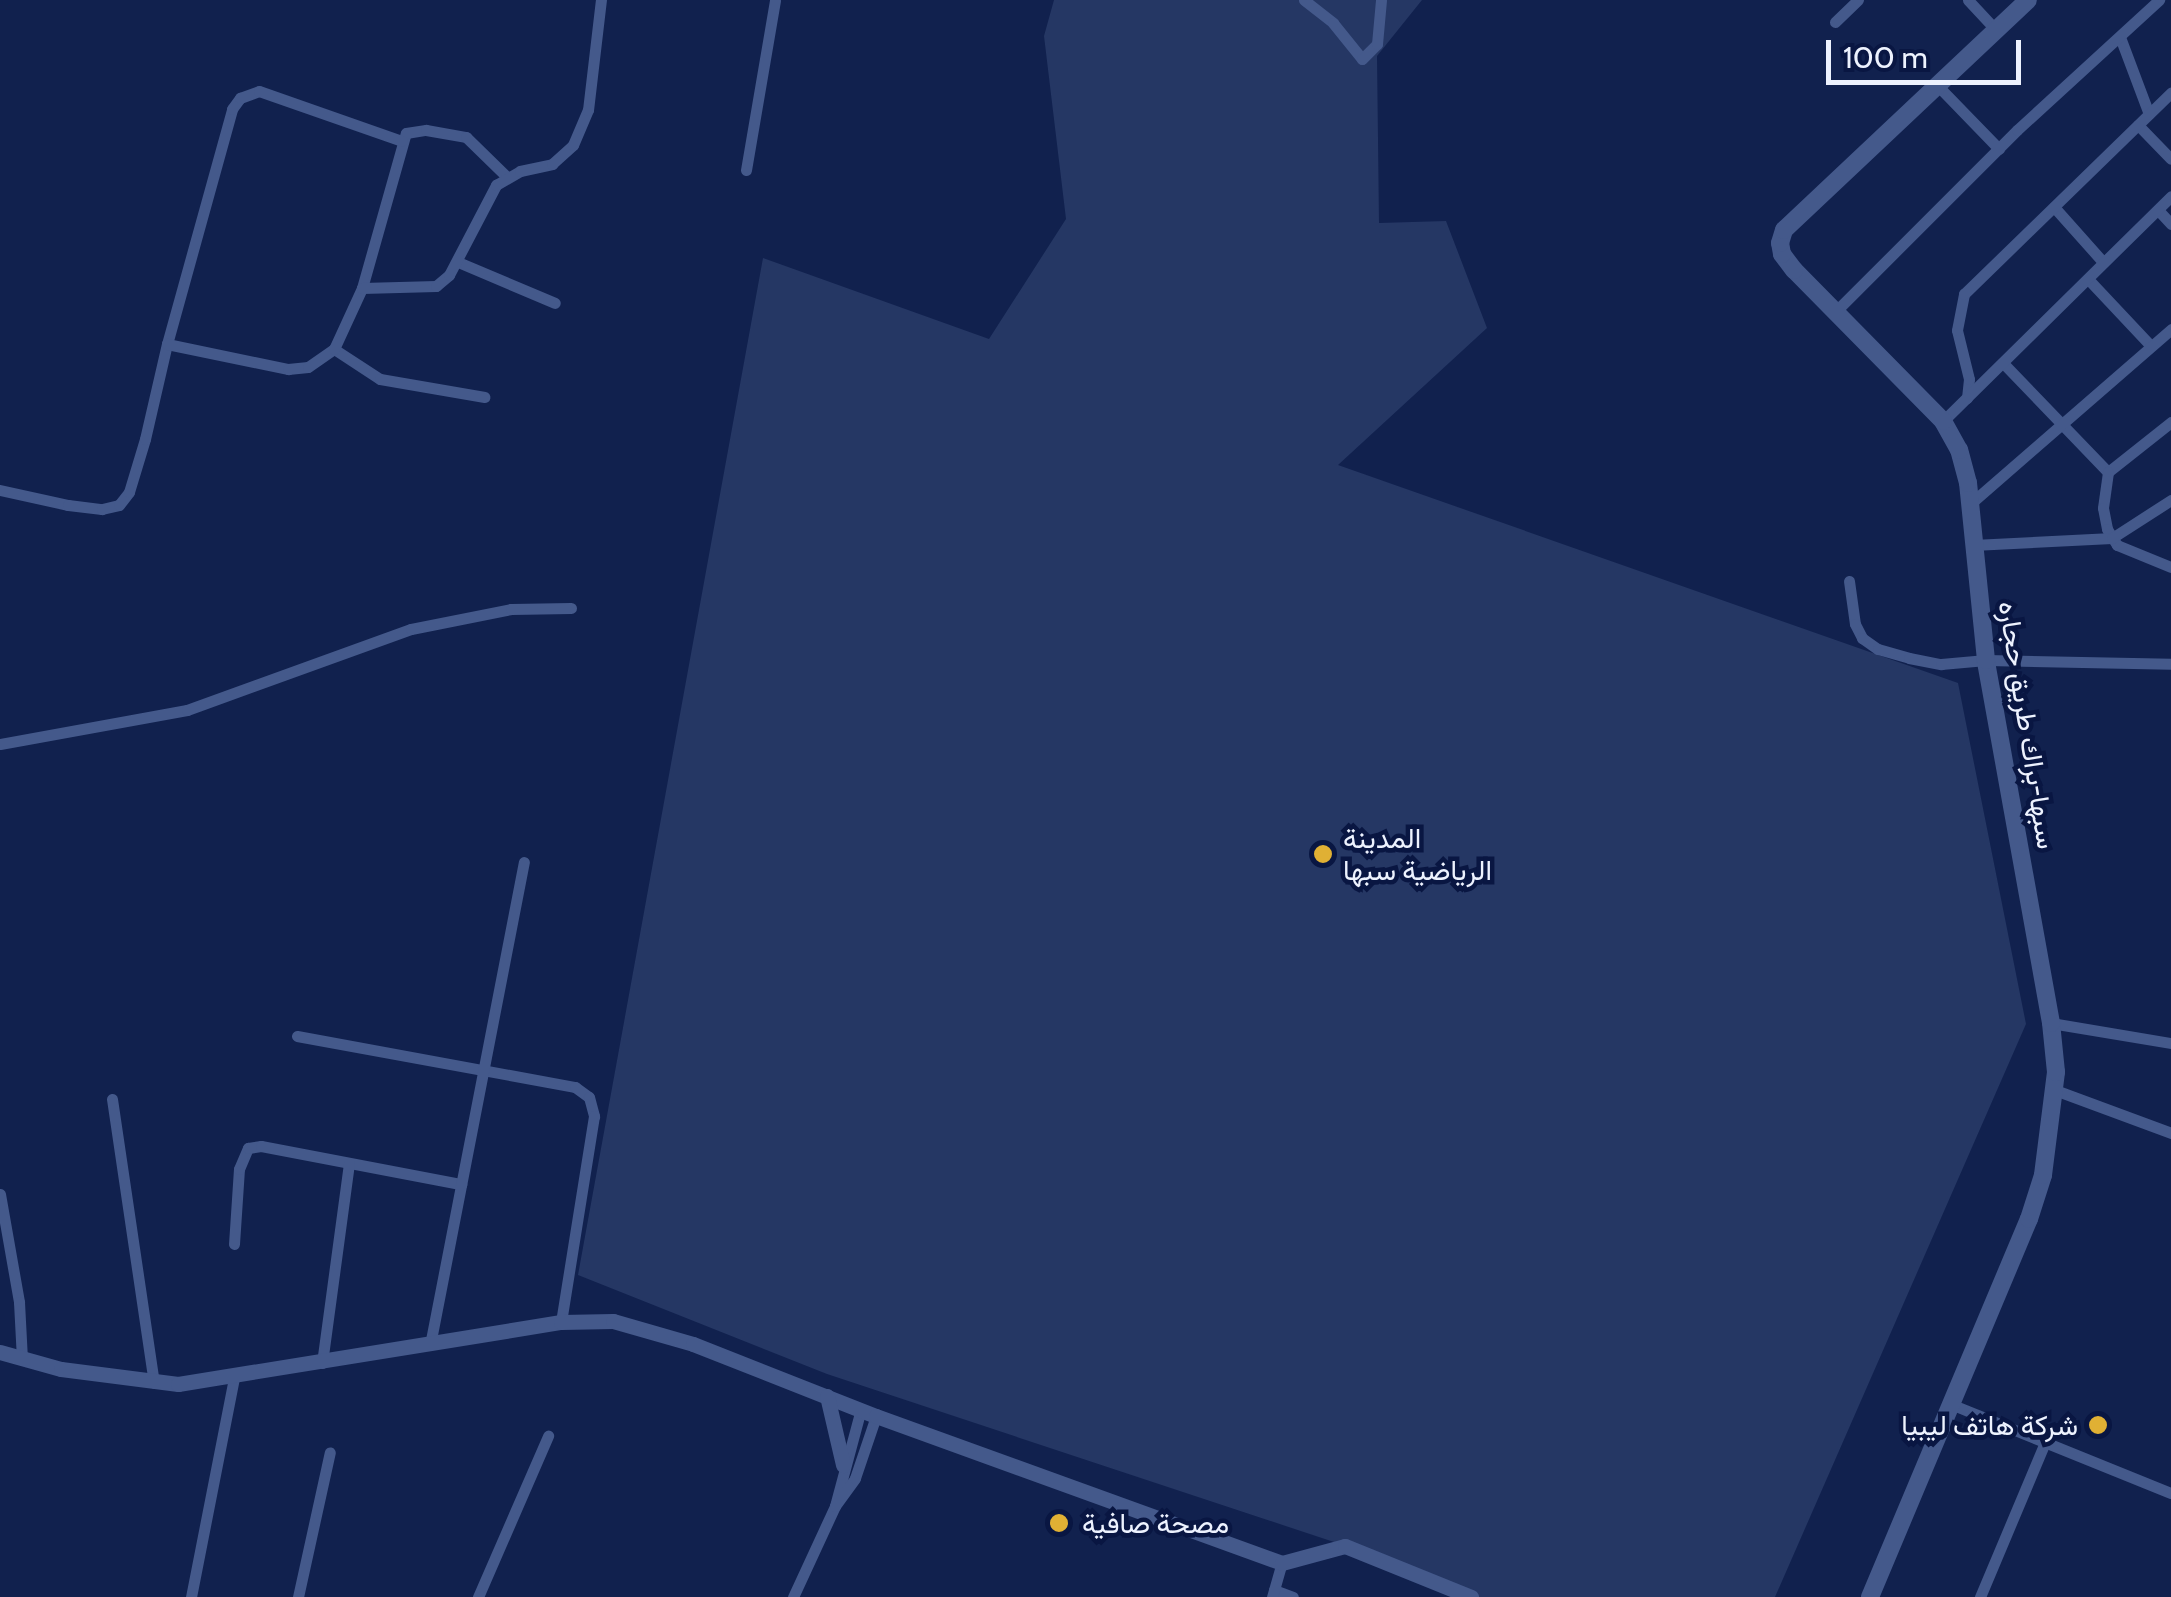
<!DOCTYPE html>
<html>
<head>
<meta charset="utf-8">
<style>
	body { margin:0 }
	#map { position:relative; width:2171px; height:1597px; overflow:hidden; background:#11214e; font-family:Cabin,Vazirmatn,sans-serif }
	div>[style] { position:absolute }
	.green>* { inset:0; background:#253764 }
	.minor>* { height:11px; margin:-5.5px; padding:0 5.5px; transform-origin:5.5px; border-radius:5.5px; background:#44598b }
	.tertiary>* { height:15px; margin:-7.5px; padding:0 7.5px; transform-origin:7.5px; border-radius:7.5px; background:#44598b }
	.secondary>* { height:18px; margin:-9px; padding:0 9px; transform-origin:9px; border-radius:9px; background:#44598b }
	.dots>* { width:28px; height:28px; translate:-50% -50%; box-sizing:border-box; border:5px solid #091642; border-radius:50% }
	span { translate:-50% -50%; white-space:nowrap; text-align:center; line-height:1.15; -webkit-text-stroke:9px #091642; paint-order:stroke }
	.street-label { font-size:28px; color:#edf2fe }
	.poi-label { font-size:28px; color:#edf2fe }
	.left { translate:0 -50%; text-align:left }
	.right { translate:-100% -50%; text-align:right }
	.scale { position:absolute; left:1826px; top:40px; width:195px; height:45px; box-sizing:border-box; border:5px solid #edf2fe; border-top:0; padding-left:12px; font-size:30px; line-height:35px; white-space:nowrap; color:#edf2fe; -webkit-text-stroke:8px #091642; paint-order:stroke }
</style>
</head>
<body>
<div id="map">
	<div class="green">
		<i style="clip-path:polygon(1054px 0,1422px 0,1377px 56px,1379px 223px,1446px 221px,1487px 328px,1338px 465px,1958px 683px,2026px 1024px,1775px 1597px,1478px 1597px,1340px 1544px,827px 1374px,578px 1275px,763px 258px,989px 339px,1066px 219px,1044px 36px)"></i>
	</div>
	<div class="minor">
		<i style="left:1304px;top:0;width:37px;rotate:38deg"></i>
		<i style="left:1333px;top:23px;width:46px;rotate:51.1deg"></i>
		<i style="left:1362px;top:59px;width:21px;rotate:-45deg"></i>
		<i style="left:1377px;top:44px;width:44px;rotate:-84.8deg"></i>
		<i style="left:1968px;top:0;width:41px;rotate:47deg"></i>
		<i style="left:1835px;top:22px;width:32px;rotate:-44deg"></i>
		<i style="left:2120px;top:37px;width:82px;rotate:69.4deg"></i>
		<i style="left:1937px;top:85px;width:89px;rotate:45.9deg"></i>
		<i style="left:2138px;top:125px;width:47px;rotate:45.9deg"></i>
		<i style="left:746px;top:170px;width:172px;rotate:-80.3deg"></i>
		<i style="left:2054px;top:207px;width:74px;rotate:48.3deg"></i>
		<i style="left:2158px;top:210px;width:19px;rotate:47deg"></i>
		<i style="left:458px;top:262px;width:105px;rotate:22.9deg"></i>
		<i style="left:2088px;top:279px;width:91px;rotate:46.8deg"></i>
		<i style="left:362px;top:288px;width:161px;rotate:-74.2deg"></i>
		<i style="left:406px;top:133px;width:20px;rotate:-9deg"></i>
		<i style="left:426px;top:130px;width:41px;rotate:9.9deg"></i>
		<i style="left:466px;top:137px;width:57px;rotate:44.3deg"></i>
		<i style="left:1834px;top:313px;width:259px;rotate:-45deg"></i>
		<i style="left:2017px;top:130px;width:193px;rotate:-42.5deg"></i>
		<i style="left:167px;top:344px;width:244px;rotate:-74.5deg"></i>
		<i style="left:232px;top:109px;width:14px;rotate:-54deg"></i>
		<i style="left:240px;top:98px;width:20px;rotate:-20deg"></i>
		<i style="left:259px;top:91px;width:151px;rotate:19.3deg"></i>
		<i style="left:334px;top:349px;width:55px;rotate:33.1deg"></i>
		<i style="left:380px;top:379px;width:106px;rotate:9.8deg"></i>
		<i style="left:2004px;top:364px;width:150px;rotate:46.1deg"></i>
		<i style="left:1967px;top:398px;width:19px;rotate:-84deg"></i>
		<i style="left:1969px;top:379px;width:50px;rotate:-103.8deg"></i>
		<i style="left:1957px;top:330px;width:37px;rotate:-79deg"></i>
		<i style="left:1964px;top:294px;width:289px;rotate:-44.2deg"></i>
		<i style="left:1943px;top:421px;width:320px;rotate:-44.6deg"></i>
		<i style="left:2171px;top:422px;width:80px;rotate:141.6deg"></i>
		<i style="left:2108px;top:472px;width:36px;rotate:98deg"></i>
		<i style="left:2103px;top:508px;width:21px;rotate:79deg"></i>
		<i style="left:2107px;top:529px;width:19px;rotate:58deg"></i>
		<i style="left:2117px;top:545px;width:58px;rotate:22.2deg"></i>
		<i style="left:0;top:490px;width:70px;rotate:12.4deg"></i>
		<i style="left:68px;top:505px;width:34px;rotate:7deg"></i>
		<i style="left:102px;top:509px;width:17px;rotate:-13deg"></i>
		<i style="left:119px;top:505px;width:16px;rotate:-52deg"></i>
		<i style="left:129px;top:492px;width:55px;rotate:-73.2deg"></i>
		<i style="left:145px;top:439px;width:98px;rotate:-77deg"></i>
		<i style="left:167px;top:344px;width:124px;rotate:11.7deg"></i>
		<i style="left:288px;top:369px;width:20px;rotate:-6deg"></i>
		<i style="left:308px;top:367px;width:32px;rotate:-35deg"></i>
		<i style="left:334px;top:349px;width:67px;rotate:-65.3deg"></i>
		<i style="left:362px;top:288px;width:74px;rotate:-1.5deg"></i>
		<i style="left:436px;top:286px;width:17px;rotate:-40deg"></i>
		<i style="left:449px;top:275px;width:102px;rotate:-62.4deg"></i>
		<i style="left:496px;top:185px;width:28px;rotate:-30deg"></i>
		<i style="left:520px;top:171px;width:33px;rotate:-12deg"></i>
		<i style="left:552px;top:164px;width:28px;rotate:-42deg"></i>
		<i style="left:573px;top:145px;width:38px;rotate:-67deg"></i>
		<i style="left:588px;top:110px;width:111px;rotate:-83.3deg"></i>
		<i style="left:1970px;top:504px;width:267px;rotate:-41deg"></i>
		<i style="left:1973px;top:545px;width:139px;rotate:-2.9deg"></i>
		<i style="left:2112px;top:538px;width:70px;rotate:-32.8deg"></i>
		<i style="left:1849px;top:581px;width:43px;rotate:82.1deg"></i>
		<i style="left:1855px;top:624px;width:16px;rotate:63deg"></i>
		<i style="left:1862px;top:638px;width:19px;rotate:35deg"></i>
		<i style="left:1878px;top:649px;width:32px;rotate:16deg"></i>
		<i style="left:1909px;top:658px;width:33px;rotate:11deg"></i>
		<i style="left:1941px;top:664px;width:45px;rotate:-5.1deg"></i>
		<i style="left:1986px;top:660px;width:185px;rotate:1.2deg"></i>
		<i style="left:0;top:744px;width:190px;rotate:-10.3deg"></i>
		<i style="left:187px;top:710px;width:238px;rotate:-19.9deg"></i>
		<i style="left:411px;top:629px;width:102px;rotate:-11.3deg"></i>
		<i style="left:511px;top:609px;width:60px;rotate:-1deg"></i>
		<i style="left:2051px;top:1023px;width:122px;rotate:9.5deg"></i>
		<i style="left:297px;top:1036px;width:283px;rotate:10.4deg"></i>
		<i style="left:575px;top:1087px;width:17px;rotate:36deg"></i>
		<i style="left:589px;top:1097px;width:20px;rotate:75deg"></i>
		<i style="left:594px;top:1116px;width:209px;rotate:99.1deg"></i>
		<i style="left:2055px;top:1090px;width:124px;rotate:20.3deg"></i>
		<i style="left:112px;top:1099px;width:287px;rotate:81.6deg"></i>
		<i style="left:0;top:1194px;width:110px;rotate:80deg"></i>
		<i style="left:19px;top:1302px;width:58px;rotate:87deg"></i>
		<i style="left:234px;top:1244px;width:75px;rotate:-86.2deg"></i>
		<i style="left:239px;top:1169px;width:23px;rotate:-67deg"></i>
		<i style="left:248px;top:1148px;width:13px;rotate:-9deg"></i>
		<i style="left:261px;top:1146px;width:204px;rotate:10.8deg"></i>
		<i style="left:430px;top:1345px;width:492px;rotate:-79deg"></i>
		<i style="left:322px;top:1363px;width:201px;rotate:-82.3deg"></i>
		<i style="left:1953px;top:1405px;width:235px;rotate:22deg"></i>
		<i style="left:835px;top:1506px;width:100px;rotate:-75deg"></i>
		<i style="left:1274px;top:1590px;width:20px;rotate:20deg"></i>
		<i style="left:191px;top:1597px;width:224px;rotate:-78.9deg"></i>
		<i style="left:298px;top:1597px;width:148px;rotate:-77.6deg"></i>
		<i style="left:478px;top:1597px;width:176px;rotate:-66.5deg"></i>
		<i style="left:793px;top:1597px;width:100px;rotate:-65.2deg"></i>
		<i style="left:835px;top:1506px;width:34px;rotate:-54deg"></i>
		<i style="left:855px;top:1478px;width:65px;rotate:-71.3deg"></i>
		<i style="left:1272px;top:1597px;width:35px;rotate:-74deg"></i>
		<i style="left:1980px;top:1597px;width:165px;rotate:-67.2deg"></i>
	</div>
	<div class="tertiary">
		<i style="left:0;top:1352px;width:63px;rotate:15.6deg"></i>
		<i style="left:61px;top:1369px;width:118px;rotate:7.3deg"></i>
		<i style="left:178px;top:1384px;width:388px;rotate:-9.2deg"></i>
		<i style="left:561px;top:1322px;width:52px;rotate:-1.1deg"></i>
		<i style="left:613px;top:1321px;width:83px;rotate:16deg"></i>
		<i style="left:693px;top:1344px;width:197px;rotate:21.5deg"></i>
		<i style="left:876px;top:1416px;width:432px;rotate:19.9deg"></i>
		<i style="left:1282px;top:1563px;width:65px;rotate:-15.1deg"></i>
		<i style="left:1345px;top:1546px;width:136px;rotate:22deg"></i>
		<i style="left:827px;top:1396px;width:71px;rotate:76.9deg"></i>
	</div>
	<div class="secondary">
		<i style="left:1870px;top:1597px;width:410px;rotate:-67.2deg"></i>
		<i style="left:2029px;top:1219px;width:46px;rotate:-72.3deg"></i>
		<i style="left:2043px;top:1175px;width:104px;rotate:-82.8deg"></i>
		<i style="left:2056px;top:1072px;width:49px;rotate:-95.8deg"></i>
		<i style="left:2051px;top:1023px;width:369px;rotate:-100.2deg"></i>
		<i style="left:1986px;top:660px;width:178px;rotate:-95.8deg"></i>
		<i style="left:1968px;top:483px;width:34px;rotate:-105deg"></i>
		<i style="left:1959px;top:450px;width:33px;rotate:-119deg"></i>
		<i style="left:1943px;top:421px;width:212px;rotate:-134.6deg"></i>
		<i style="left:1794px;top:270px;width:20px;rotate:-127deg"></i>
		<i style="left:1782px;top:254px;width:11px;rotate:-100deg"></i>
		<i style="left:1780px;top:243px;width:14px;rotate:-73deg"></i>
		<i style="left:1784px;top:230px;width:335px;rotate:-43.3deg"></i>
	</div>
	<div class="dots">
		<i style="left:1323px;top:854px;background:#e0b034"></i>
		<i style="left:2098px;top:1425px;background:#e0b034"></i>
		<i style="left:1059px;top:1523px;background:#e0b034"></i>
	</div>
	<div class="street-label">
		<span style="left:2028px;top:725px;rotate:81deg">سبها-براك طريق حجاره</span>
	</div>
	<div class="poi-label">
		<span class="left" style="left:1343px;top:854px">المدينة<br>الرياضية سبها</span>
		<span class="right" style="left:2078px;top:1425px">شركة هاتف ليبيا</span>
		<span class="left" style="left:1082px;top:1523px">مصحة صافية</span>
	</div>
	<div class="scale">100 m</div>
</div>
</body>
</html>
